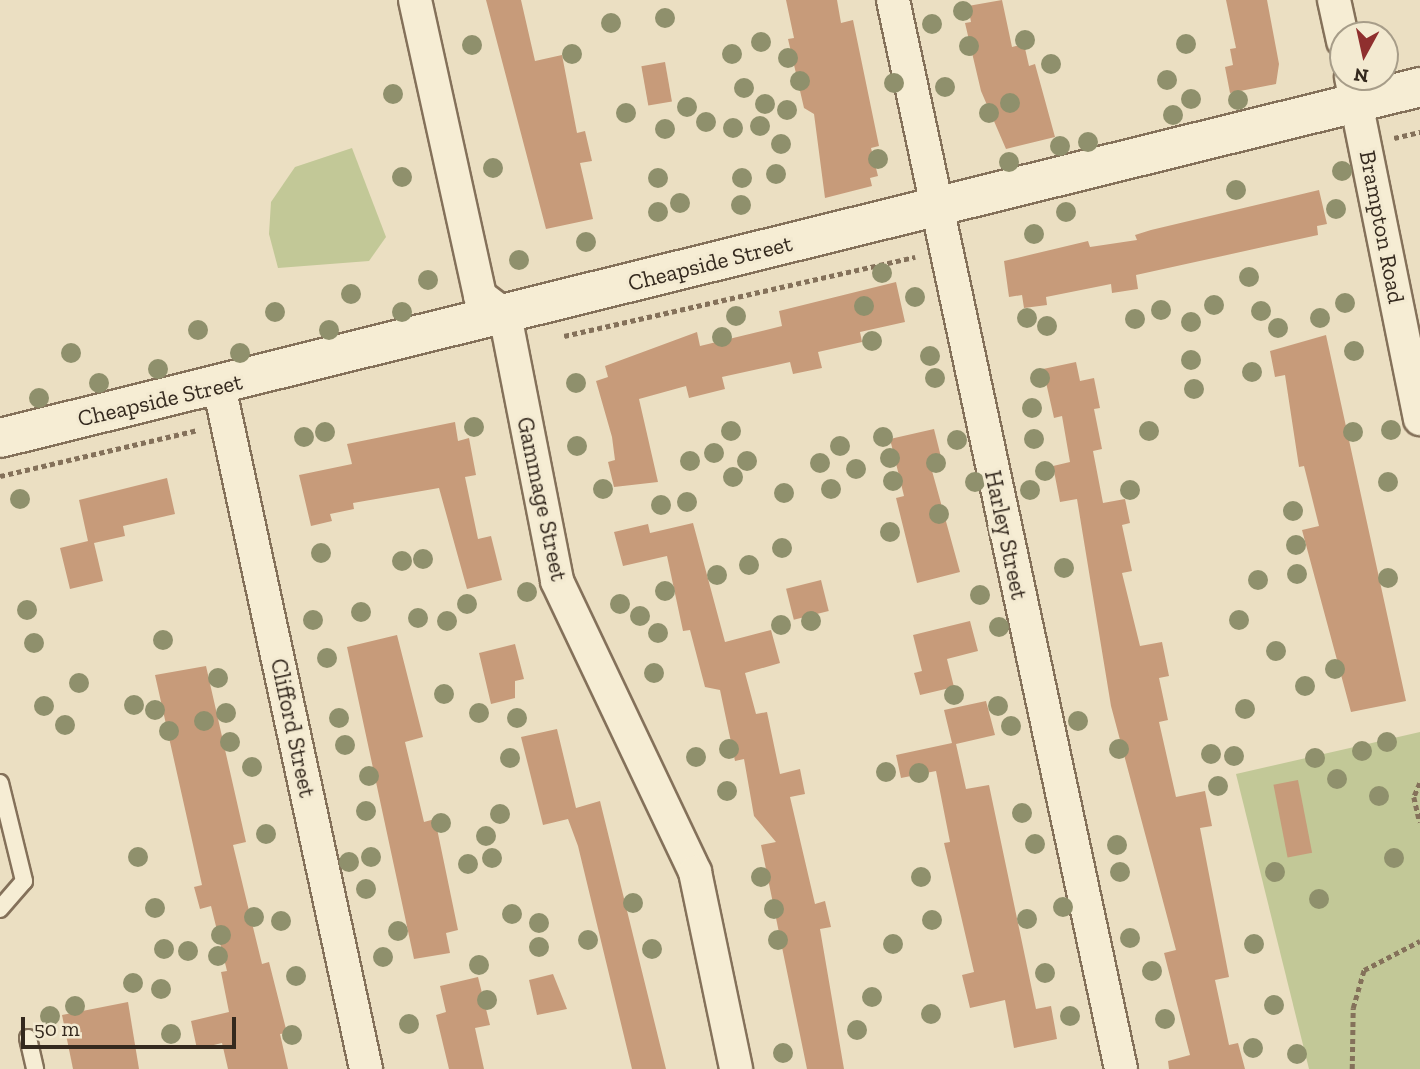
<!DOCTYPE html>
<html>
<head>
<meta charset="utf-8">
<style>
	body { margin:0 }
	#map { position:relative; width:1420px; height:1069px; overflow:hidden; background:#ebdfc2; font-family:"Zilla Slab",serif }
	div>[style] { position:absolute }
	.green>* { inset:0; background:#c2c897 }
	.building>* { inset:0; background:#c79b7a; transform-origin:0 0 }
	.path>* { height:4.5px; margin-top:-2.25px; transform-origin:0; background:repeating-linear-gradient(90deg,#84715a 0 5px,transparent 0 8.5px) }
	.roads { filter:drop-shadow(2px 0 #84715a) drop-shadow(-2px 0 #84715a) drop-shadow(0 2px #84715a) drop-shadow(0 -2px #84715a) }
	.lane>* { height:16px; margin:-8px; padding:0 8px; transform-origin:8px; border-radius:8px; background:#f6edd4 }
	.street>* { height:32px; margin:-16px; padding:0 16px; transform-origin:16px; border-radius:16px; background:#f6edd4 }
	.secondary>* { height:38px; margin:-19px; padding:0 19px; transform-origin:19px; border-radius:19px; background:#f6edd4 }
	.trees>* { width:20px; height:20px; margin:-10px; border-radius:50%; background:#8f906c }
	span { translate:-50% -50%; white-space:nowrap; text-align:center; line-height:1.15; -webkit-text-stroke:6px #f3ead1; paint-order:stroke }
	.street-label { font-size:23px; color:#34291e }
	.north { position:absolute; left:1329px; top:21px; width:70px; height:70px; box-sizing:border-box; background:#f3ead1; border:2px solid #a79d89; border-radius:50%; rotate:188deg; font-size:19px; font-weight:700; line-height:28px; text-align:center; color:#34291e }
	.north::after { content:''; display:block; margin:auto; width:24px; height:32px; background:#8f2f2e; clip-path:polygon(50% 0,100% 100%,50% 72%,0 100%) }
	.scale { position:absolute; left:21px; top:1017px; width:215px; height:32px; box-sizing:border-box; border:4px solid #34291e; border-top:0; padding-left:9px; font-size:21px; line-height:24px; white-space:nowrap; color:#34291e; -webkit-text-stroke:5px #f3ead1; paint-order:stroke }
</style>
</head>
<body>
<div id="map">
	<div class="green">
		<i style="clip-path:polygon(352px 148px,386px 237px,369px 261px,278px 268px,269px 234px,271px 202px,295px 167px)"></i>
		<i style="clip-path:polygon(1420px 732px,1420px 1069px,1309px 1069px,1236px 774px)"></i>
	</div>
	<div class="building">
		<i style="clip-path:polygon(486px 0,521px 0,535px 61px,562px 55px,577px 133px,585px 131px,592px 161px,580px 163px,593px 219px,546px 229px)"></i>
		<i style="clip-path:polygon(786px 0,837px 0,841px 23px,853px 20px,879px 146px,871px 148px,878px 176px,870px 178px,872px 186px,825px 198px,814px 114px,804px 108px,788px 39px,794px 38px)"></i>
		<i style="clip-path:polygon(1002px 0,1012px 47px,1024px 44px,1029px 66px,1035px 64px,1055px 137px,1006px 149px,981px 91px,965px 23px,971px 22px,968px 6px)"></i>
		<i style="clip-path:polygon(1226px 0,1267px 0,1279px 64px,1276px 84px,1230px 93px,1225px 67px,1233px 65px,1230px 49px,1236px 48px)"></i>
		<i style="left:665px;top:62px;width:40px;height:24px;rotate:80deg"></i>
		<i style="clip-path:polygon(1319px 190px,1327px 224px,1317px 226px,1318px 235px,1136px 275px,1138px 289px,1112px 293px,1111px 284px,1046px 297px,1047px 305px,1024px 308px,1022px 295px,1009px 297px,1004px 261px,1088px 241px,1090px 247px,1137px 240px,1135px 235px,1151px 230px)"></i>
		<i style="clip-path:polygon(896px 282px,905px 322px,860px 332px,862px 342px,818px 352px,822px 368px,793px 374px,790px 362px,722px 377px,725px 389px,689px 398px,686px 386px,639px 399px,658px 482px,614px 487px,608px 462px,615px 460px,612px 437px,596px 381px,608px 377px,605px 366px,697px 332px,700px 346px,782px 326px,779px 311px)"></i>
		<i style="clip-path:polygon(1326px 335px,1406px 701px,1351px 712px,1302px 530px,1319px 526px,1304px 466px,1299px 467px,1285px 375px,1275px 377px,1270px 351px)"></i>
		<i style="clip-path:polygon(1076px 362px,1080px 381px,1094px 378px,1100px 408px,1094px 409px,1102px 449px,1093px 451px,1103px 503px,1125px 499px,1130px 523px,1122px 525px,1132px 571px,1122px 573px,1140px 646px,1162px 642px,1169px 676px,1159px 678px,1168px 720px,1159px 722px,1176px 797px,1205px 791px,1212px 826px,1200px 828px,1229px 977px,1215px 980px,1229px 1045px,1238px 1043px,1245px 1069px,1169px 1069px,1168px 1061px,1190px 1055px,1164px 953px,1176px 950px,1111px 706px,1077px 499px,1060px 502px,1053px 466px,1070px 462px,1062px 416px,1054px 418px,1043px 369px)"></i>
		<i style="clip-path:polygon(455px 422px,458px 441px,469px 438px,476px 475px,465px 477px,478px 539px,491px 536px,502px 580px,467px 589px,439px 488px,353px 503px,354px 509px,330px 514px,332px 521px,311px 526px,299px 475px,352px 464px,347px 444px)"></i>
		<i style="clip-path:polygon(934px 429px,941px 457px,929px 460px,960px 572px,917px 583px,896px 498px,904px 496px,890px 439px)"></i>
		<i style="clip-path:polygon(167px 478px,175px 514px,123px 526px,125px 536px,94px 543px,103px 581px,70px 589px,60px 548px,88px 541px,79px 500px)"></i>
		<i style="clip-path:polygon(693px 523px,725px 642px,771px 630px,780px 663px,745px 673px,756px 714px,767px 712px,780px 774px,800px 769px,805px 794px,790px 797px,815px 904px,825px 901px,831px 927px,820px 929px,844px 1069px,807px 1069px,761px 845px,776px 842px,754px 816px,744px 759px,735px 761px,720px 690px,705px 687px,690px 630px,683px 631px,667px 556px,623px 566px,614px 532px,648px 524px,650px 533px)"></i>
		<i style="left:821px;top:580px;width:32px;height:36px;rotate:76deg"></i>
		<i style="clip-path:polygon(970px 621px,978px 651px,947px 659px,954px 687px,920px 695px,914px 673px,922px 671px,913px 635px)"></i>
		<i style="clip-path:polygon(397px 635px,423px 737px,405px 742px,424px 822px,435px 819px,458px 930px,446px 933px,450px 953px,414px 959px,347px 647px)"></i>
		<i style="clip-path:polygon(515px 644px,524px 679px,515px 681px,515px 698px,491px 704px,479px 653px)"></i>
		<i style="clip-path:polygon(206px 666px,246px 842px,233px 845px,262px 964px,269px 962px,287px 1033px,280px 1034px,288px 1069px,228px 1069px,222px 1043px,197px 1049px,191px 1021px,229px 1012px,221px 972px,227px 971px,211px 906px,200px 909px,194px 887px,202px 885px,155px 675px)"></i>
		<i style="clip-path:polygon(986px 701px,995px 735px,956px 744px,966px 789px,989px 785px,1036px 1009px,1051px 1006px,1057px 1039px,1014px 1048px,1005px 1000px,970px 1008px,962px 975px,974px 972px,944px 843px,950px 842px,936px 771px,901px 778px,896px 755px,952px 743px,944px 710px)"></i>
		<i style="clip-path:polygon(557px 729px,576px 808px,600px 801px,666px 1069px,632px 1069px,578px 846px,568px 819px,543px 825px,521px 737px)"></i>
		<i style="left:1298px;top:780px;width:74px;height:25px;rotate:79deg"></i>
		<i style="clip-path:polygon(553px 974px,567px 1009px,537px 1015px,529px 980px)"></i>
		<i style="clip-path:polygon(478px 977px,490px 1025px,475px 1028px,484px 1069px,449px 1069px,436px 1015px,446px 1012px,440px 986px)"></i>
		<i style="clip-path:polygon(128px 1002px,139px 1069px,73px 1069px,62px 1015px)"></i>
	</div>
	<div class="path">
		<i style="left:1394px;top:138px;width:27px;rotate:-13deg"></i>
		<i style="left:564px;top:336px;width:360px;rotate:-12.7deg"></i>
		<i style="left:0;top:476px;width:202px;rotate:-13.1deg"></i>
		<i style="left:1420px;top:783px;width:15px;rotate:113deg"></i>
		<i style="left:1414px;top:797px;width:26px;rotate:77deg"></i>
		<i style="left:1352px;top:1069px;width:61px;rotate:-89.1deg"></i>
		<i style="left:1353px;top:1008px;width:40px;rotate:-74deg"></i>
		<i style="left:1364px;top:970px;width:63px;rotate:-27.4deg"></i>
	</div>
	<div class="roads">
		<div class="lane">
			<i style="left:0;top:783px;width:101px;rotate:76.2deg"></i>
			<i style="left:24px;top:881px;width:37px;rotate:131deg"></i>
			<i style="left:28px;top:1038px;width:32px;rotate:77deg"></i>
		</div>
		<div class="street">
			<i style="left:415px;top:0;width:303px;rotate:77.6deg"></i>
			<i style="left:480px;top:296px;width:31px;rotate:37deg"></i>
			<i style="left:505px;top:315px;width:271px;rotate:78.9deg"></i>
			<i style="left:557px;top:581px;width:322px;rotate:64.6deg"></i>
			<i style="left:695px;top:872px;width:201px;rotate:78.2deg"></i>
			<i style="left:893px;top:0;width:1093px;rotate:77.96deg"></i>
			<i style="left:1334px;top:0;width:42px;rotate:77.6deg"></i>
			<i style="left:1351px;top:77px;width:349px;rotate:78.6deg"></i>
			<i style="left:219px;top:386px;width:699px;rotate:77.85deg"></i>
		</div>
		<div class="secondary">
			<i style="left:0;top:438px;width:1463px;rotate:-13.88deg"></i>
		</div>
	</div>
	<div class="trees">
		<i style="left:963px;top:11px"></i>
		<i style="left:665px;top:18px"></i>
		<i style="left:611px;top:23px"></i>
		<i style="left:932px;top:24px"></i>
		<i style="left:1025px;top:40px"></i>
		<i style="left:761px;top:42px"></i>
		<i style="left:1186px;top:44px"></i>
		<i style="left:472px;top:45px"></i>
		<i style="left:969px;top:46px"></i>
		<i style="left:572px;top:54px"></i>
		<i style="left:732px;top:54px"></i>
		<i style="left:788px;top:58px"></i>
		<i style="left:1051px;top:64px"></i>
		<i style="left:1167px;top:80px"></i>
		<i style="left:800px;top:81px"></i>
		<i style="left:894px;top:83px"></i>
		<i style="left:945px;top:87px"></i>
		<i style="left:744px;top:88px"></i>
		<i style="left:393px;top:94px"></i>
		<i style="left:1191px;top:99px"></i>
		<i style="left:1238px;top:100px"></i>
		<i style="left:1010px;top:103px"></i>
		<i style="left:765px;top:104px"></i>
		<i style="left:687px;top:107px"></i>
		<i style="left:787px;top:110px"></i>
		<i style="left:626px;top:113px"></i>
		<i style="left:989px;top:113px"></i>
		<i style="left:1173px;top:115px"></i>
		<i style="left:706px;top:122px"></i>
		<i style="left:760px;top:126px"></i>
		<i style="left:733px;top:128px"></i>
		<i style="left:665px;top:129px"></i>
		<i style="left:1088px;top:142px"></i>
		<i style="left:781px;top:144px"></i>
		<i style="left:1060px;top:146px"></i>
		<i style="left:878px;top:159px"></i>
		<i style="left:1009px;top:162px"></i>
		<i style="left:493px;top:168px"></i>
		<i style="left:1342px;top:171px"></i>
		<i style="left:776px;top:174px"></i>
		<i style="left:402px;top:177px"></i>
		<i style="left:658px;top:178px"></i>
		<i style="left:742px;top:178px"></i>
		<i style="left:1236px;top:190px"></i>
		<i style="left:680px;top:203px"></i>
		<i style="left:741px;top:205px"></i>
		<i style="left:1336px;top:209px"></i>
		<i style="left:658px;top:212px"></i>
		<i style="left:1066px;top:212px"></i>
		<i style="left:1034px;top:234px"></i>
		<i style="left:586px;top:242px"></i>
		<i style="left:519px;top:260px"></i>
		<i style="left:882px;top:273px"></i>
		<i style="left:1249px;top:277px"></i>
		<i style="left:428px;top:280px"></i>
		<i style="left:351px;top:294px"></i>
		<i style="left:915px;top:297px"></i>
		<i style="left:1345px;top:303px"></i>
		<i style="left:1214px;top:305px"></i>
		<i style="left:864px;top:306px"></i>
		<i style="left:1161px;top:310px"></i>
		<i style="left:1261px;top:311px"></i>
		<i style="left:275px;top:312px"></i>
		<i style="left:402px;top:312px"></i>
		<i style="left:736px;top:316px"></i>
		<i style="left:1027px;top:318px"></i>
		<i style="left:1320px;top:318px"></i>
		<i style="left:1135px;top:319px"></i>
		<i style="left:1191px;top:322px"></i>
		<i style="left:1047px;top:326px"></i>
		<i style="left:1278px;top:328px"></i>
		<i style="left:198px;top:330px"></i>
		<i style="left:329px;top:330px"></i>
		<i style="left:722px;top:337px"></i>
		<i style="left:872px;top:341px"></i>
		<i style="left:1354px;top:351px"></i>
		<i style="left:71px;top:353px"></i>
		<i style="left:240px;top:353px"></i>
		<i style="left:930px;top:356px"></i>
		<i style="left:1191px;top:360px"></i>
		<i style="left:158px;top:369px"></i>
		<i style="left:1252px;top:372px"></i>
		<i style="left:935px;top:378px"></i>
		<i style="left:1040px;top:378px"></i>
		<i style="left:99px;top:383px"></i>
		<i style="left:576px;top:383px"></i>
		<i style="left:1194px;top:389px"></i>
		<i style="left:39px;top:398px"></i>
		<i style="left:1032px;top:408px"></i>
		<i style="left:474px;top:427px"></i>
		<i style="left:1391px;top:430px"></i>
		<i style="left:731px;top:431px"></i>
		<i style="left:1149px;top:431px"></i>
		<i style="left:325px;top:432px"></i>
		<i style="left:1353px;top:432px"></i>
		<i style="left:304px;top:437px"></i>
		<i style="left:883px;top:437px"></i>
		<i style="left:1034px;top:439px"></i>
		<i style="left:957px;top:440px"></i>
		<i style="left:577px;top:446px"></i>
		<i style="left:840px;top:446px"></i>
		<i style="left:714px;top:453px"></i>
		<i style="left:890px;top:458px"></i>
		<i style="left:690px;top:461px"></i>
		<i style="left:747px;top:461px"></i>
		<i style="left:820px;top:463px"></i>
		<i style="left:936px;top:463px"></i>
		<i style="left:856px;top:469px"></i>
		<i style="left:1045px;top:471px"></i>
		<i style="left:733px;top:477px"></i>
		<i style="left:893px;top:481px"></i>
		<i style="left:975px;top:482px"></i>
		<i style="left:1388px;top:482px"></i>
		<i style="left:603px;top:489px"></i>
		<i style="left:831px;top:489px"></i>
		<i style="left:1030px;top:490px"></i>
		<i style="left:1130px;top:490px"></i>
		<i style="left:784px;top:493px"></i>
		<i style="left:20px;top:499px"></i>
		<i style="left:687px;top:502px"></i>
		<i style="left:661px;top:505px"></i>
		<i style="left:1293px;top:511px"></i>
		<i style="left:939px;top:514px"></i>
		<i style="left:890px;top:532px"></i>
		<i style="left:1296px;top:545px"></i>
		<i style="left:782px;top:548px"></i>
		<i style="left:321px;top:553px"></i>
		<i style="left:423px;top:559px"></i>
		<i style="left:402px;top:561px"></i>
		<i style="left:749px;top:565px"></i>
		<i style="left:1064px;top:568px"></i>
		<i style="left:1297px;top:574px"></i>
		<i style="left:717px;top:575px"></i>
		<i style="left:1388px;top:578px"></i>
		<i style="left:1258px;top:580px"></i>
		<i style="left:665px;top:591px"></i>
		<i style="left:527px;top:592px"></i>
		<i style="left:980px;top:595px"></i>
		<i style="left:467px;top:604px"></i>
		<i style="left:620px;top:604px"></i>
		<i style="left:27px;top:610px"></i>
		<i style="left:361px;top:612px"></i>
		<i style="left:640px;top:616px"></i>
		<i style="left:418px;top:618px"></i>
		<i style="left:313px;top:620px"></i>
		<i style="left:1239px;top:620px"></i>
		<i style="left:447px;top:621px"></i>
		<i style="left:811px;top:621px"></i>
		<i style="left:781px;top:625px"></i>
		<i style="left:999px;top:627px"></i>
		<i style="left:658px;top:633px"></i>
		<i style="left:163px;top:640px"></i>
		<i style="left:34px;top:643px"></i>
		<i style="left:1276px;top:651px"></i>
		<i style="left:327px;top:658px"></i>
		<i style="left:1335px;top:669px"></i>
		<i style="left:654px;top:673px"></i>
		<i style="left:218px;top:678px"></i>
		<i style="left:79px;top:683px"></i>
		<i style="left:1305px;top:686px"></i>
		<i style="left:444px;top:694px"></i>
		<i style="left:954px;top:695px"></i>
		<i style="left:134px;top:705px"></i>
		<i style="left:44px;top:706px"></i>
		<i style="left:998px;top:706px"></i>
		<i style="left:1245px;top:709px"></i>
		<i style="left:155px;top:710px"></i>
		<i style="left:226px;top:713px"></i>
		<i style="left:479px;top:713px"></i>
		<i style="left:339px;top:718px"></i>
		<i style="left:517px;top:718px"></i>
		<i style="left:204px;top:721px"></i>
		<i style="left:1078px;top:721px"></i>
		<i style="left:65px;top:725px"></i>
		<i style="left:1011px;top:726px"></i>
		<i style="left:169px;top:731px"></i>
		<i style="left:230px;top:742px"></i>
		<i style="left:1387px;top:742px"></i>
		<i style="left:345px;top:745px"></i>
		<i style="left:729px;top:749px"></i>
		<i style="left:1119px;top:749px"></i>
		<i style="left:1362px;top:751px"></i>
		<i style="left:1211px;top:754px"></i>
		<i style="left:1234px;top:756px"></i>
		<i style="left:696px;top:757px"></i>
		<i style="left:510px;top:758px"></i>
		<i style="left:1315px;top:758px"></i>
		<i style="left:252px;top:767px"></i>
		<i style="left:886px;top:772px"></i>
		<i style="left:919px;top:773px"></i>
		<i style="left:369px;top:776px"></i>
		<i style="left:1337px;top:779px"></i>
		<i style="left:1218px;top:786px"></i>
		<i style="left:727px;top:791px"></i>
		<i style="left:1379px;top:796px"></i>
		<i style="left:366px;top:811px"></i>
		<i style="left:1022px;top:813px"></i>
		<i style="left:500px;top:814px"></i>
		<i style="left:441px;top:823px"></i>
		<i style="left:266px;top:834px"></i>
		<i style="left:486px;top:836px"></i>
		<i style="left:1035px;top:844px"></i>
		<i style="left:1117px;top:845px"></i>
		<i style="left:138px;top:857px"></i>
		<i style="left:371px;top:857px"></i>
		<i style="left:492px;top:858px"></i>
		<i style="left:1394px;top:858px"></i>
		<i style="left:349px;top:862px"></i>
		<i style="left:468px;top:864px"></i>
		<i style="left:1120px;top:872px"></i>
		<i style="left:1275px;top:872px"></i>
		<i style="left:761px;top:877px"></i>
		<i style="left:921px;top:877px"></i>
		<i style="left:366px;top:889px"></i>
		<i style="left:1319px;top:899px"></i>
		<i style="left:633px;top:903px"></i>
		<i style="left:1063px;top:907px"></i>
		<i style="left:155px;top:908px"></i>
		<i style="left:774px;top:909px"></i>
		<i style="left:512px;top:914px"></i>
		<i style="left:254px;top:917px"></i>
		<i style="left:1027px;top:919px"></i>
		<i style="left:932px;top:920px"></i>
		<i style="left:281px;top:921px"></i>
		<i style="left:539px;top:923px"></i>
		<i style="left:398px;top:931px"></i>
		<i style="left:221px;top:935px"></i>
		<i style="left:1130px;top:938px"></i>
		<i style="left:588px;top:940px"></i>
		<i style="left:778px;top:940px"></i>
		<i style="left:893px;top:944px"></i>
		<i style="left:1254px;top:944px"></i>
		<i style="left:539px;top:947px"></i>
		<i style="left:164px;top:949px"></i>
		<i style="left:652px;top:949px"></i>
		<i style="left:188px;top:951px"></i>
		<i style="left:218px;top:956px"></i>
		<i style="left:383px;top:957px"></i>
		<i style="left:479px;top:965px"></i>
		<i style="left:1152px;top:971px"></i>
		<i style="left:1045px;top:973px"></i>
		<i style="left:296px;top:976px"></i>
		<i style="left:133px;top:983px"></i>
		<i style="left:161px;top:989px"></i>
		<i style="left:872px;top:997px"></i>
		<i style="left:487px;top:1000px"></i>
		<i style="left:1274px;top:1005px"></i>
		<i style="left:75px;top:1006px"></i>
		<i style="left:931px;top:1014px"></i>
		<i style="left:50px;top:1016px"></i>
		<i style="left:1070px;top:1016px"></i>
		<i style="left:1165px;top:1019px"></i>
		<i style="left:409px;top:1024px"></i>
		<i style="left:857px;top:1030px"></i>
		<i style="left:171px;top:1034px"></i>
		<i style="left:292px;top:1035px"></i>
		<i style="left:1253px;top:1048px"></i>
		<i style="left:783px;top:1053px"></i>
		<i style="left:1297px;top:1054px"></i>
	</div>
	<div class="street-label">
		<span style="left:1382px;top:227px;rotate:79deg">Brampton Road</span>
		<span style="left:710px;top:263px;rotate:-14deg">Cheapside Street</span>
		<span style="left:160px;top:400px;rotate:-13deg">Cheapside Street</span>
		<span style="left:542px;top:499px;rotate:78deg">Gammage Street</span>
		<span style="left:1006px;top:535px;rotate:78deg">Harley Street</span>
		<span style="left:293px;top:728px;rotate:78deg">Clifford Street</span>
	</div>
	<div class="north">N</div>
	<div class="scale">50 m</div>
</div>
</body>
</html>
